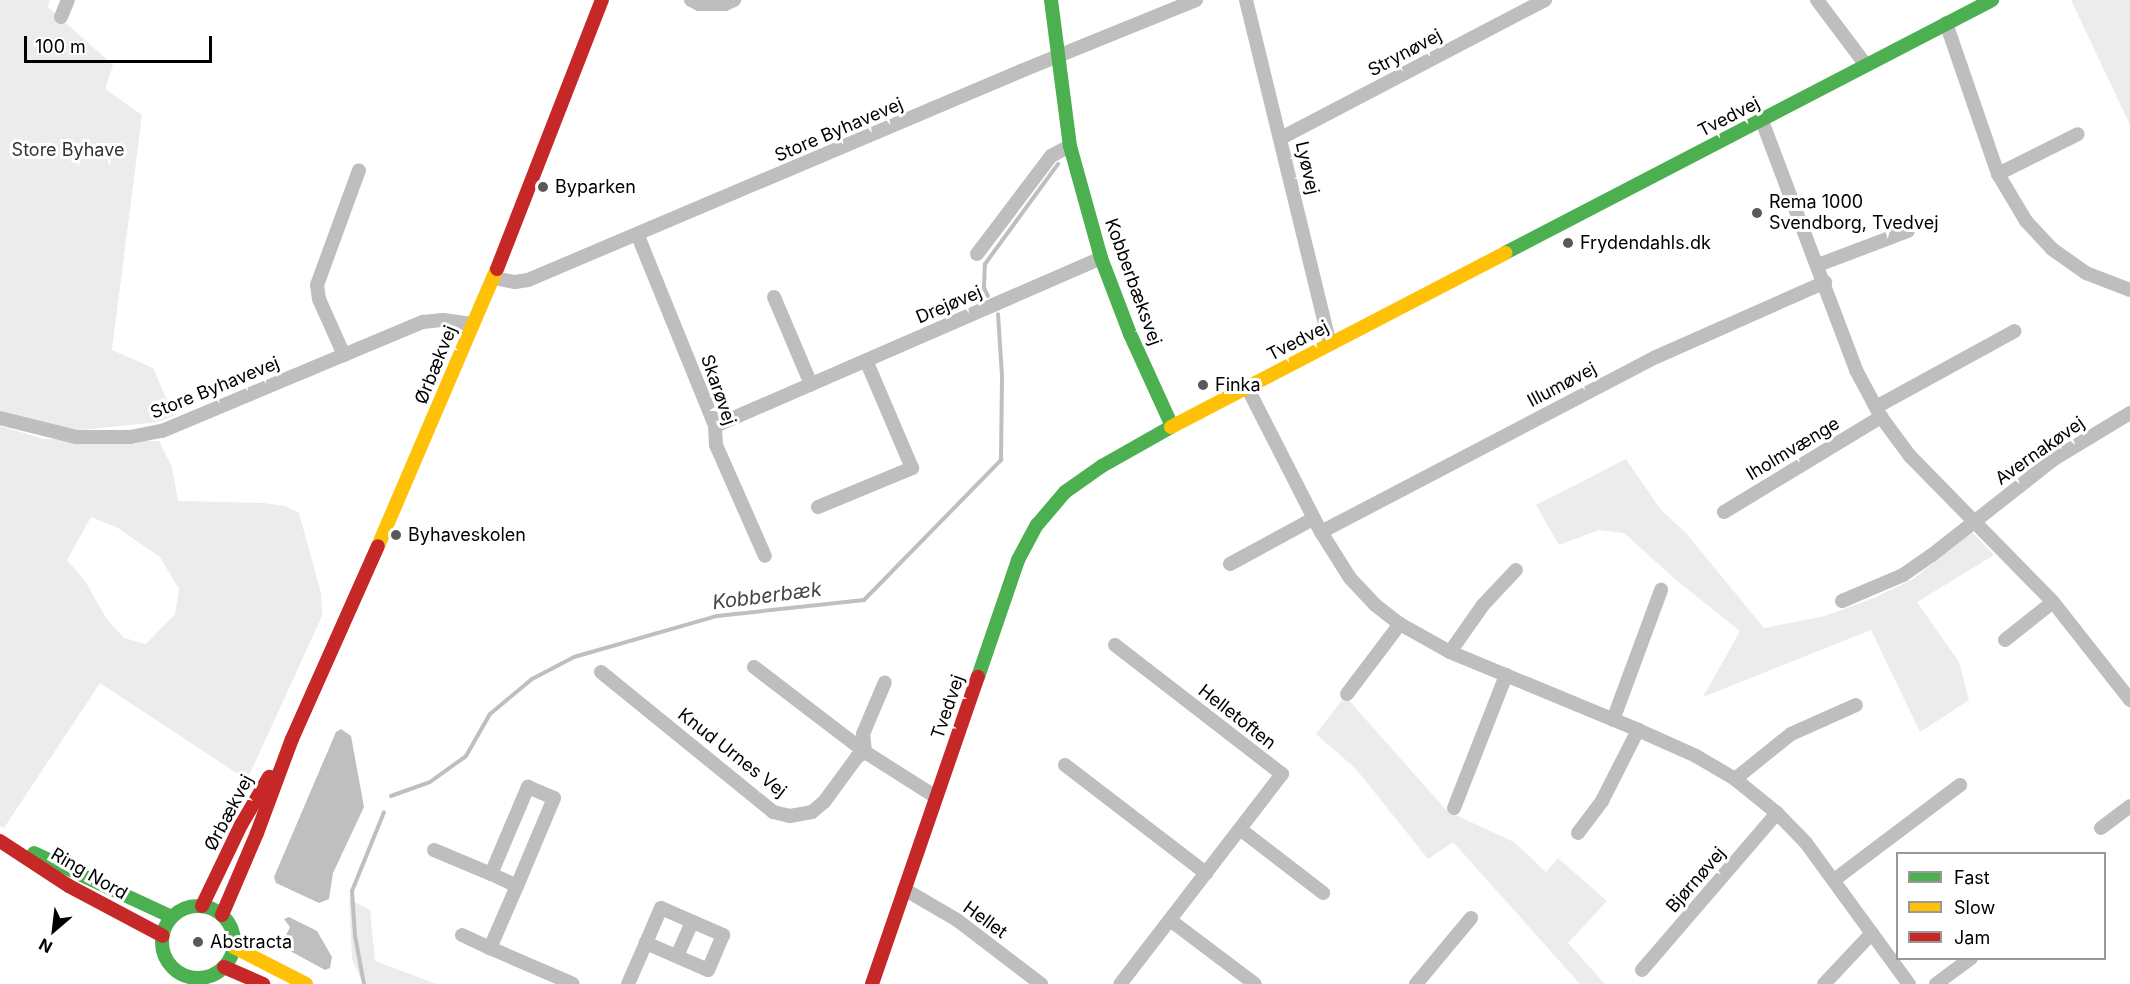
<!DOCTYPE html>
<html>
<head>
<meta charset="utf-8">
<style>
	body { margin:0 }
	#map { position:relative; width:2130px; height:984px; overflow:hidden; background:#fff; font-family:Inter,sans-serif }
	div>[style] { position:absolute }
	.green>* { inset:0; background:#ececec }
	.water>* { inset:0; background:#bfbfbf }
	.stream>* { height:4px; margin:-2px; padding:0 2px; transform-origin:2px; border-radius:2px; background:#bfbfbf }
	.street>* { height:14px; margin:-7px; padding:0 7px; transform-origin:7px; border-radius:7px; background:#bebebe }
	.fast>* { height:14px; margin:-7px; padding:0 7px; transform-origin:7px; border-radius:7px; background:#4caf50 }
	.fast>.ring { margin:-7px; padding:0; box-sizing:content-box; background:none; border:14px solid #4caf50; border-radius:50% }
	.slow>* { height:14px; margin:-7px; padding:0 7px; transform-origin:7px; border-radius:7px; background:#ffc107 }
	.jam>* { height:14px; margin:-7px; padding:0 7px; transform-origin:7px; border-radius:7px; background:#c62828 }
	.dots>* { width:16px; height:16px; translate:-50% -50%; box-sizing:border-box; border:3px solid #fff; border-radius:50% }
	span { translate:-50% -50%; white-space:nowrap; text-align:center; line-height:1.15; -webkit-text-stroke:6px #fff; paint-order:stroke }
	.street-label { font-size:18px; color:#000 }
	.park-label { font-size:18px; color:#333 }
	.poi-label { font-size:18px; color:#000 }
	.left { translate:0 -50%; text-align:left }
	.water-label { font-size:20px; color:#444; font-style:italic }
	.legend { position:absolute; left:1896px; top:852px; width:210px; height:108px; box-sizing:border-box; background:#fff; border:2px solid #999; margin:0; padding:8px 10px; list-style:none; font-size:18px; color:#000 }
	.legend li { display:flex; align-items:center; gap:12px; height:30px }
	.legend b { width:30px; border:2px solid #999 }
	.north { position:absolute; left:24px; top:900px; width:60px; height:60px; -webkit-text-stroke:4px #fff; paint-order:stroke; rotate:208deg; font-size:16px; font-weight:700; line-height:24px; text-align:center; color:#000 }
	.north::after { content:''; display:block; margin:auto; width:21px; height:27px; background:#000; clip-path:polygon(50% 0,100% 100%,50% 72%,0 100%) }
	.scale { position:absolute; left:24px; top:36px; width:188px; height:27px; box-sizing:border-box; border:3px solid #000; border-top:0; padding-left:8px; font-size:18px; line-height:21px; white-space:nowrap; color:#000; -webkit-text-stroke:4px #fff; paint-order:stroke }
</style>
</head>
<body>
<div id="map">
	<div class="green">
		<i style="clip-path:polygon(0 0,50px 0,48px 7px,113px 65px,105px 89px,142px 115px,112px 350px,153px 368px,174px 416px,158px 422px,73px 431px,0 411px)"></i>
		<i style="clip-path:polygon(2071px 0,2130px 0,2130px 125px)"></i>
		<i style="clip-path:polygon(evenodd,0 426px,44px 439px,159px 441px,172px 467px,178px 501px,263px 503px,285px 506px,299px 513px,321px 593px,322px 616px,247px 780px,100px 683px,4px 828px,0 826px,0 426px,91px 517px,118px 528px,160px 557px,179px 589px,175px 614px,146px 644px,124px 638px,106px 618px,85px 581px,67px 560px,91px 517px)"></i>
		<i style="clip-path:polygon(1626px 459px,1661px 510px,1685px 532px,1764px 628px,1825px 616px,1874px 598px,1913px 579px,1972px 532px,1994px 555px,1917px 602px,1959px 662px,1969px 700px,1920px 732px,1871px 630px,1703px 697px,1740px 631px,1676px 580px,1624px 533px,1599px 530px,1559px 545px,1536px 505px)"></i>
		<i style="clip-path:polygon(1345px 696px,1447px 811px,1514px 842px,1546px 872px,1558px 858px,1607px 901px,1568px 943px,1605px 984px,1580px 984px,1453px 842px,1428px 859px,1356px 769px,1316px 734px)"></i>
		<i style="clip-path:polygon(349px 899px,370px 910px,375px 961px,437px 984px,363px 984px,352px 959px)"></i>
	</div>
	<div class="water">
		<i style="clip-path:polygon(341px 729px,351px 736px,364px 807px,333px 873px,329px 899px,319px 903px,276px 883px,274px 877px,336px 732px)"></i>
		<i style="clip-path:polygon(289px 917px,317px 931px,332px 957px,330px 968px,325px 970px,281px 946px,290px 927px,284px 919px)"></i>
	</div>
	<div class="stream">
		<i style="left:988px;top:296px;width:9px;rotate:-117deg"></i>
		<i style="left:984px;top:288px;width:24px;rotate:-88deg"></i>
		<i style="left:985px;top:264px;width:124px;rotate:-53.9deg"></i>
		<i style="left:391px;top:796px;width:41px;rotate:-19.7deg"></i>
		<i style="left:430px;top:782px;width:44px;rotate:-35.8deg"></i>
		<i style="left:466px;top:756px;width:48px;rotate:-60.3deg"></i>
		<i style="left:490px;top:714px;width:55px;rotate:-39.8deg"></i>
		<i style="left:532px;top:679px;width:47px;rotate:-27.6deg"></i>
		<i style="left:574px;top:657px;width:149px;rotate:-16deg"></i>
		<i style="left:717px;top:616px;width:148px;rotate:-6.2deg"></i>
		<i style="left:864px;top:600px;width:196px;rotate:-45.6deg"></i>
		<i style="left:1001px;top:460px;width:84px;rotate:-89.3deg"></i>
		<i style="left:1002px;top:376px;width:62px;rotate:-93.7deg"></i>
		<i style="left:364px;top:984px;width:49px;rotate:-100.6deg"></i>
		<i style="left:355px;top:936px;width:45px;rotate:-93.8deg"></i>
		<i style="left:352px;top:891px;width:85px;rotate:-67.9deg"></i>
	</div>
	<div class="street">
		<i style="left:691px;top:0;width:9px;rotate:27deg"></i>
		<i style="left:699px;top:4px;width:26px"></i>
		<i style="left:725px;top:4px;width:10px;rotate:-24deg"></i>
		<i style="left:1246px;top:0;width:354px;rotate:76.3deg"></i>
		<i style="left:1817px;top:0;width:81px;rotate:53deg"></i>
		<i style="left:61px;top:17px;width:18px;rotate:-68deg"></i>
		<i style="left:1946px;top:23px;width:160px;rotate:71deg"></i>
		<i style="left:1998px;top:174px;width:55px;rotate:59.2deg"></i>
		<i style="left:2026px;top:221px;width:38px;rotate:47deg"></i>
		<i style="left:2052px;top:249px;width:42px;rotate:35.2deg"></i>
		<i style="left:2086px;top:273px;width:47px;rotate:21.1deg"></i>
		<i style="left:1762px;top:121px;width:266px;rotate:69.3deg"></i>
		<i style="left:1856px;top:370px;width:53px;rotate:62deg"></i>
		<i style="left:1881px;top:417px;width:49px;rotate:53.4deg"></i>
		<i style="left:1910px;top:456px;width:204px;rotate:45.6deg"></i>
		<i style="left:2053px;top:602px;width:125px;rotate:51.8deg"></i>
		<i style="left:1281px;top:138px;width:298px;rotate:-27.6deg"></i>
		<i style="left:1998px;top:174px;width:89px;rotate:-26.6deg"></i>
		<i style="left:638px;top:236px;width:205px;rotate:67.9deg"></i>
		<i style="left:715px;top:426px;width:19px;rotate:87deg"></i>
		<i style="left:716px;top:445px;width:121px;rotate:66.2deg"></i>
		<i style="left:977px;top:254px;width:123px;rotate:-52.9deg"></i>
		<i style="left:1051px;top:156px;width:21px;rotate:-28deg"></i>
		<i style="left:1818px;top:265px;width:96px;rotate:-20.7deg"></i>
		<i style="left:494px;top:278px;width:21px;rotate:11deg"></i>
		<i style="left:515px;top:282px;width:13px;rotate:-9deg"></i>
		<i style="left:528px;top:280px;width:535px;rotate:-22.97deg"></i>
		<i style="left:1021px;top:71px;width:189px;rotate:-22.1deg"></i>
		<i style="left:774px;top:297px;width:95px;rotate:67deg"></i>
		<i style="left:344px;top:355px;width:61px;rotate:-114.1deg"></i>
		<i style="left:319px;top:299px;width:14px;rotate:-98deg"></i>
		<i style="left:317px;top:285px;width:122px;rotate:-69.9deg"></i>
		<i style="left:1247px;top:387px;width:163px;rotate:63deg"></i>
		<i style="left:1321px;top:532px;width:54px;rotate:57.8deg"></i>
		<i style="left:1350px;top:578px;width:35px;rotate:47deg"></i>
		<i style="left:1374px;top:604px;width:33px;rotate:38deg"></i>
		<i style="left:1400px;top:624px;width:57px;rotate:29.2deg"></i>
		<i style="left:1450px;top:652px;width:204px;rotate:22.5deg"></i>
		<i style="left:1638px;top:730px;width:64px;rotate:24.1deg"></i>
		<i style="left:1696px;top:756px;width:45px;rotate:30.5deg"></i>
		<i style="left:1735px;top:779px;width:54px;rotate:39deg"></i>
		<i style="left:1777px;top:813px;width:42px;rotate:46deg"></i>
		<i style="left:1806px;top:843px;width:175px;rotate:53.9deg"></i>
		<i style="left:1876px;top:407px;width:158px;rotate:-28.7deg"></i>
		<i style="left:0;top:418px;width:78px;rotate:14deg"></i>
		<i style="left:76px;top:437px;width:54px"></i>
		<i style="left:130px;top:437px;width:33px;rotate:-11deg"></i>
		<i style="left:162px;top:431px;width:283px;rotate:-22.7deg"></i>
		<i style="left:423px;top:322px;width:20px;rotate:-6deg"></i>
		<i style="left:443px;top:320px;width:29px;rotate:8deg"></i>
		<i style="left:715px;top:426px;width:421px;rotate:-23.5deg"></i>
		<i style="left:818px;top:507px;width:102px;rotate:-22.5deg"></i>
		<i style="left:912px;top:468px;width:117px;rotate:-113.1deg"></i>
		<i style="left:1724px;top:512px;width:184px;rotate:-31.2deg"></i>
		<i style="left:1321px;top:532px;width:378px;rotate:-27.6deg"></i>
		<i style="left:1656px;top:357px;width:185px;rotate:-23.9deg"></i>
		<i style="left:1230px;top:564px;width:94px;rotate:-28.5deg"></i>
		<i style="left:1842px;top:601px;width:66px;rotate:-23.1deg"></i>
		<i style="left:1903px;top:575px;width:35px;rotate:-35deg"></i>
		<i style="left:1932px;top:555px;width:155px;rotate:-38.2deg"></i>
		<i style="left:2054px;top:459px;width:89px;rotate:-31.2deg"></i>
		<i style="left:2005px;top:640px;width:61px;rotate:-38.4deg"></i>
		<i style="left:1115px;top:645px;width:211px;rotate:37.7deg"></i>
		<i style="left:1282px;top:774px;width:265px;rotate:127.6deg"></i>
		<i style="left:1450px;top:652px;width:57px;rotate:-54.9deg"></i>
		<i style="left:1483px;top:605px;width:48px;rotate:-46.7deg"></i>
		<i style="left:754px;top:667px;width:140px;rotate:37.4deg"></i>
		<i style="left:865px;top:752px;width:84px;rotate:32.4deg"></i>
		<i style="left:601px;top:672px;width:222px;rotate:39.1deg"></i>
		<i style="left:773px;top:812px;width:17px;rotate:13deg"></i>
		<i style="left:790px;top:816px;width:22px;rotate:-10deg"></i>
		<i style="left:812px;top:812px;width:16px;rotate:-40deg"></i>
		<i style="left:824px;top:802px;width:56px;rotate:-53.7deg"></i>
		<i style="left:857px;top:757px;width:9px;rotate:-32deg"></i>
		<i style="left:865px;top:752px;width:18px;rotate:-96deg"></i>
		<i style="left:863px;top:734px;width:56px;rotate:-67.1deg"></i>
		<i style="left:1347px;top:694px;width:88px;rotate:-52.9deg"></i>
		<i style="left:1613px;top:720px;width:139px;rotate:-69.7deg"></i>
		<i style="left:1065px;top:765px;width:178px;rotate:37.5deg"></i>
		<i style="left:1735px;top:779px;width:72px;rotate:-38.8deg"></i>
		<i style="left:1791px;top:734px;width:71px;rotate:-24deg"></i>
		<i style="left:1454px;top:808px;width:143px;rotate:-68.6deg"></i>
		<i style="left:2101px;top:828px;width:36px;rotate:-37deg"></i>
		<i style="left:1240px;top:829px;width:105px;rotate:37.6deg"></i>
		<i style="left:1578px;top:833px;width:40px;rotate:-53deg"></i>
		<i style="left:1602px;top:801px;width:80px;rotate:-63.1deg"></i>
		<i style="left:434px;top:850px;width:62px;rotate:22.8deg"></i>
		<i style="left:1834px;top:880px;width:158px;rotate:-37deg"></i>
		<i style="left:517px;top:886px;width:29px;rotate:-155deg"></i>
		<i style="left:491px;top:874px;width:95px;rotate:-67deg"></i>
		<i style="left:528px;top:787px;width:28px;rotate:23deg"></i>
		<i style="left:554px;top:798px;width:95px;rotate:112.8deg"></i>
		<i style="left:517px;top:886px;width:68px;rotate:113.5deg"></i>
		<i style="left:490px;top:948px;width:90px;rotate:23.4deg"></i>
		<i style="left:904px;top:889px;width:61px;rotate:30.3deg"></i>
		<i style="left:957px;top:920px;width:106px;rotate:37.3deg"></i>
		<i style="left:1170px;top:920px;width:106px;rotate:37deg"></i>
		<i style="left:462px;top:935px;width:31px;rotate:25deg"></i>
		<i style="left:677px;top:956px;width:37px;rotate:-66deg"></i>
		<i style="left:1642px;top:970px;width:207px;rotate:-49.3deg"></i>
		<i style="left:628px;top:984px;width:45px;rotate:-66.3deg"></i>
		<i style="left:646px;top:943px;width:38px;rotate:-67deg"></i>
		<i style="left:661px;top:908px;width:68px;rotate:23.5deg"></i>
		<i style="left:723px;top:935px;width:38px;rotate:113deg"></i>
		<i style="left:708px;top:970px;width:68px;rotate:-156.5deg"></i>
		<i style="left:1416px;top:984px;width:86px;rotate:-50.2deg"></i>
		<i style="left:1824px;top:984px;width:70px;rotate:-46.7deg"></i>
		<i style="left:1936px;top:984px;width:44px;rotate:-36.6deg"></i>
	</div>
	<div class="fast">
		<i style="left:1051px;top:0;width:147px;rotate:82.6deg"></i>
		<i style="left:1070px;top:146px;width:116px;rotate:74.5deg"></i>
		<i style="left:1101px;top:258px;width:81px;rotate:69.1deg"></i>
		<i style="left:1130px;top:334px;width:101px;rotate:65.5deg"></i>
		<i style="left:1505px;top:253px;width:549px;rotate:-27.45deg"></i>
		<i style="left:978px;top:677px;width:124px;rotate:-71.1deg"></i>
		<i style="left:1018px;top:560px;width:40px;rotate:-62deg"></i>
		<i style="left:1037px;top:525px;width:43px;rotate:-49.7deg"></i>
		<i style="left:1065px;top:492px;width:45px;rotate:-35.1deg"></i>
		<i style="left:1102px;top:466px;width:79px;rotate:-29.5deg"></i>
		<i style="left:34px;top:853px;width:152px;rotate:24.9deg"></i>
		<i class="ring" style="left:162px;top:906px;width:58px;height:58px"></i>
	</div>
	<div class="slow">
		<i style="left:1171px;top:427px;width:377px;rotate:-27.5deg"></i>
		<i style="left:378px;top:546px;width:301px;rotate:-66.8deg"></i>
		<i style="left:234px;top:947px;width:81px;rotate:27.2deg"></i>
	</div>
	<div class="jam">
		<i style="left:497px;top:269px;width:289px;rotate:-68.7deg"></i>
		<i style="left:0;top:841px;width:82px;rotate:33.1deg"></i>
		<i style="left:69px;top:886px;width:106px;rotate:28deg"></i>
		<i style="left:202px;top:906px;width:90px;rotate:-64.3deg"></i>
		<i style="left:241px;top:825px;width:56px;rotate:-59.7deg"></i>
		<i style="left:222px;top:915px;width:89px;rotate:-66.9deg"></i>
		<i style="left:257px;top:833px;width:100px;rotate:-69.6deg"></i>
		<i style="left:292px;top:739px;width:211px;rotate:-66deg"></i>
		<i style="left:224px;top:967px;width:43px;rotate:23.6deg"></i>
		<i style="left:872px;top:984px;width:325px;rotate:-71deg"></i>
	</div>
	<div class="dots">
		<i style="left:543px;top:187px;background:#595959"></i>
		<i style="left:1757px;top:213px;background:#595959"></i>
		<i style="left:1568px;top:243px;background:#595959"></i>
		<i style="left:1203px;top:385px;background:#595959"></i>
		<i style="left:396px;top:535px;background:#595959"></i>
		<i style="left:198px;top:942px;background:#595959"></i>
	</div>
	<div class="street-label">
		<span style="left:1405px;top:53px;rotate:-28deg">Strynøvej</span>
		<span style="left:1729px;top:117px;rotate:-27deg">Tvedvej</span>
		<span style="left:839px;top:130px;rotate:-23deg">Store Byhavevej</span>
		<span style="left:1307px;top:168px;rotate:77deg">Lyøvej</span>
		<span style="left:1133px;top:282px;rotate:70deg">Kobberbæksvej</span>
		<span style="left:949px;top:305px;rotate:-23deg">Drejøvej</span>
		<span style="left:1298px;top:341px;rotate:-27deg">Tvedvej</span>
		<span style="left:436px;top:365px;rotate:-68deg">Ørbækvej</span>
		<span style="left:1562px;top:385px;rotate:-28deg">Illumøvej</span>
		<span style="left:215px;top:388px;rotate:-22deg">Store Byhavevej</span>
		<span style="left:718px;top:390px;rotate:71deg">Skarøvej</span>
		<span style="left:1793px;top:449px;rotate:-31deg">Iholmvænge</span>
		<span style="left:2040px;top:451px;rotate:-35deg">Avernakøvej</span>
		<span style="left:948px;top:707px;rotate:-71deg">Tvedvej</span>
		<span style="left:1237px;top:717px;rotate:38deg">Helletoften</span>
		<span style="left:732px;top:753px;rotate:38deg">Knud Urnes Vej</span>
		<span style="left:229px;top:813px;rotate:-62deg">Ørbækvej</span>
		<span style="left:89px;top:874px;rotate:30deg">Ring Nord</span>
		<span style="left:1696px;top:880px;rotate:-49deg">Bjørnøvej</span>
		<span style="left:985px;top:920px;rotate:36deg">Hellet</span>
	</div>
	<div class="park-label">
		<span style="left:68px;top:150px">Store Byhave</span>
	</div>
	<div class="poi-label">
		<span class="left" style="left:555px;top:187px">Byparken</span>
		<span class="left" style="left:1769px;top:213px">Rema 1000<br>Svendborg, Tvedvej</span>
		<span class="left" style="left:1580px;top:243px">Frydendahls.dk</span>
		<span class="left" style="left:1215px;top:385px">Finka</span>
		<span class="left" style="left:408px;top:535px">Byhaveskolen</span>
		<span class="left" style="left:210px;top:942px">Abstracta</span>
	</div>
	<div class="water-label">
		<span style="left:767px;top:596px;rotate:-7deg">Kobberbæk</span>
	</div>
	<ul class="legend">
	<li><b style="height:8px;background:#4caf50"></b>Fast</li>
	<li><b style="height:8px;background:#ffc107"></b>Slow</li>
	<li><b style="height:8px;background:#c62828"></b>Jam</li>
	</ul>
	<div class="north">N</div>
	<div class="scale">100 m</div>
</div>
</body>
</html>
